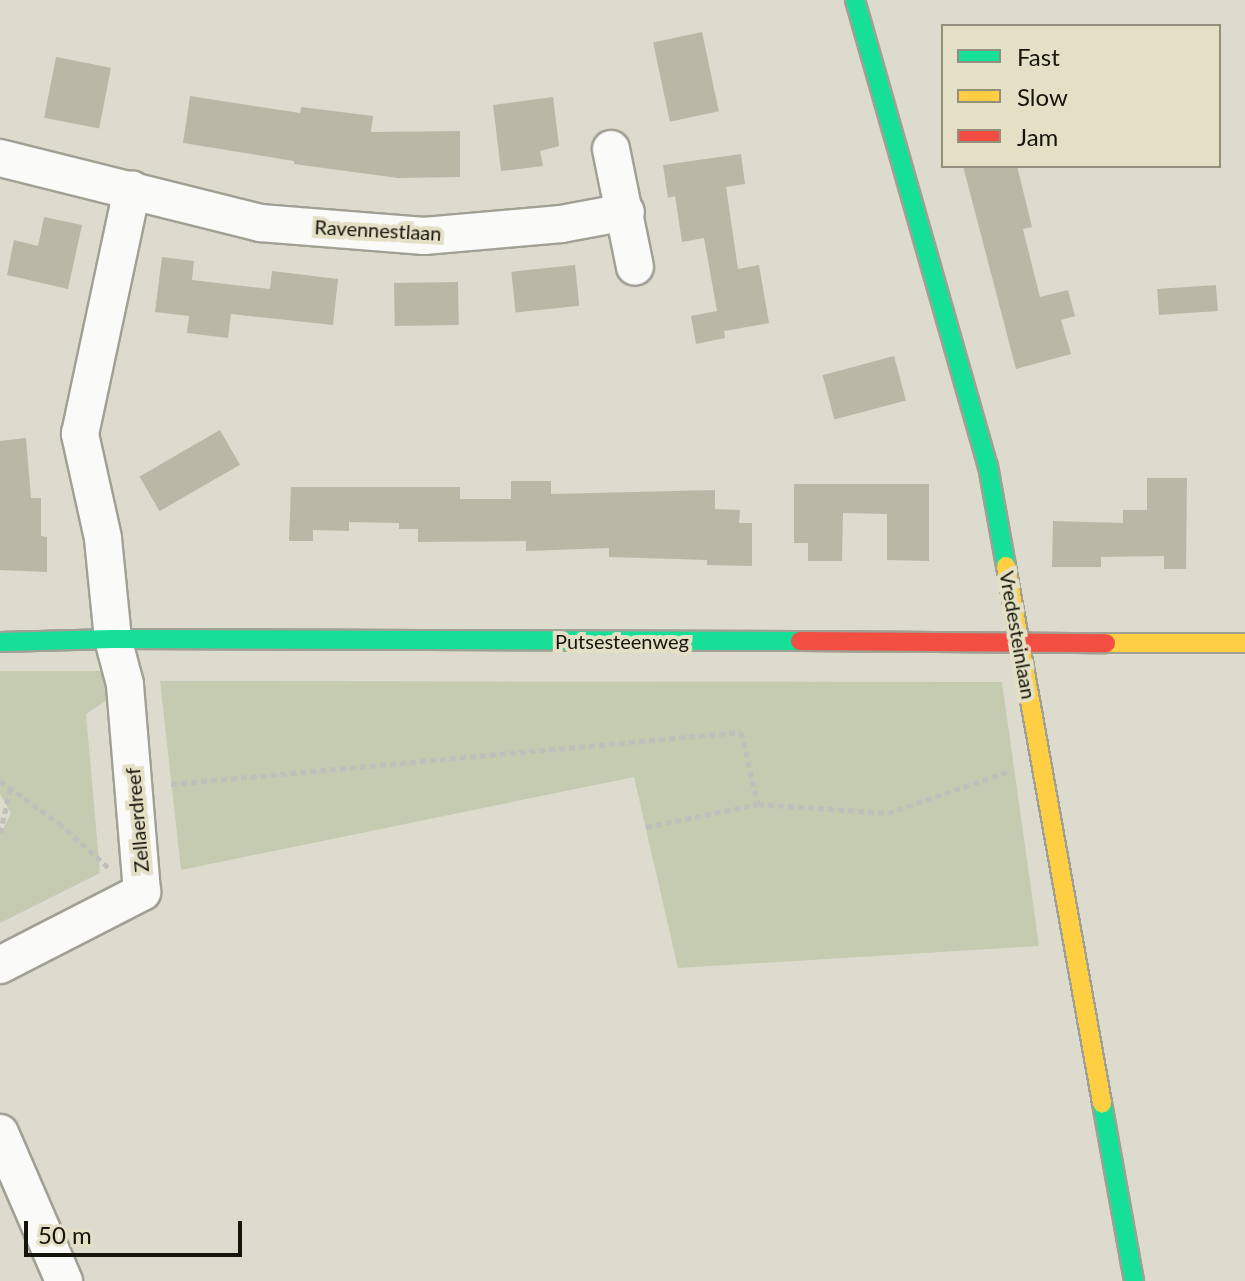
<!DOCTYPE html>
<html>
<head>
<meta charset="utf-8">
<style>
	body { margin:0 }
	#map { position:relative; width:1245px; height:1281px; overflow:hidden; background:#dddbcd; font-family:Lato,sans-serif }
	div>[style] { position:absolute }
	.green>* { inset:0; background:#c4cbb1 }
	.building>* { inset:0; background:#bab7a6; transform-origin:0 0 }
	.path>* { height:5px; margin-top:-2.5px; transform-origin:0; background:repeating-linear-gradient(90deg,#bfbfbb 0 6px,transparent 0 10px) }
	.roads { filter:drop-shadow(2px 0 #a1a095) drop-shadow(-2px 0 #a1a095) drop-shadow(0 2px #a1a095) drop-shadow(0 -2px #a1a095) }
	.street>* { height:36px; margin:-18px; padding:0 18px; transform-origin:18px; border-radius:18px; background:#fafaf8 }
	.fast>* { height:18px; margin:-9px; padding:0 9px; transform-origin:9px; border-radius:9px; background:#16e098 }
	.slow>* { height:18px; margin:-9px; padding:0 9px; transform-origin:9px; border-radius:9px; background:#ffcf43 }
	.jam>* { height:18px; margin:-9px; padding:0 9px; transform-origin:9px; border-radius:9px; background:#f24e42 }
	span { translate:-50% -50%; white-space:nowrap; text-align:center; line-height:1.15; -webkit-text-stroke:8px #e4e0c6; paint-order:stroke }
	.street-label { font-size:20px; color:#16150c }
	.legend { position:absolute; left:941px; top:24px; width:280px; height:144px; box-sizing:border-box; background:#e4e0c6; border:2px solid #928f7c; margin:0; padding:10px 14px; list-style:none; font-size:24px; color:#16150c }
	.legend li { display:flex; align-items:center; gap:16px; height:40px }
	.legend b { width:40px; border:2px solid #928f7c }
	.scale { position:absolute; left:24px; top:1221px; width:218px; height:36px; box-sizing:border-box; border:4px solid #16150c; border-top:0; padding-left:10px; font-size:24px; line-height:28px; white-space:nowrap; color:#16150c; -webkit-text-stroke:6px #e4e0c6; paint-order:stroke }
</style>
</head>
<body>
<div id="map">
	<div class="green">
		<i style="clip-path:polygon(0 671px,110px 671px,113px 696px,86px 714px,100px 873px,0 923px,0 835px,11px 813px,0 794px)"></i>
		<i style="clip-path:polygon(160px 681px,1002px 682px,1039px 946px,678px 968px,634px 777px,181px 870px)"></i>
	</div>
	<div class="building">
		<i style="left:702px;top:32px;width:81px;height:50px;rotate:78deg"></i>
		<i style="left:56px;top:57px;width:56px;height:62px;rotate:11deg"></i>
		<i style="clip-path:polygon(190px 96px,300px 113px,301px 107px,373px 116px,371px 132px,460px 131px,460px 177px,398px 178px,294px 164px,294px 161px,183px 143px)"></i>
		<i style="clip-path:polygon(553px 97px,559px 146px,540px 151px,543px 166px,501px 171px,493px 105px)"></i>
		<i style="clip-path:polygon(741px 154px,745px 184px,726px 187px,738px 269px,759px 265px,769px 323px,724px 331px,725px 338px,696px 344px,691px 316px,717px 311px,704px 238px,682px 242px,675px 196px,668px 198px,663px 165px)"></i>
		<i style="clip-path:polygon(963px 166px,1017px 166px,1032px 227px,1023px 229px,1040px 297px,1068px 290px,1075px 316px,1061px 320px,1071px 354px,1016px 369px)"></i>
		<i style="clip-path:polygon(44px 217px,82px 225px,68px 289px,7px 275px,14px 240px,38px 246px)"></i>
		<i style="clip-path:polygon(162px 257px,194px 261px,192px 280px,270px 289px,272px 271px,338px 279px,333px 325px,231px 314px,228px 338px,187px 333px,189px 316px,155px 312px)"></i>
		<i style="left:575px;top:265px;width:41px;height:64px;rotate:84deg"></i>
		<i style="left:458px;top:282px;width:43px;height:64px;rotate:89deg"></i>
		<i style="left:1216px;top:285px;width:26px;height:59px;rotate:86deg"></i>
		<i style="left:894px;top:356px;width:46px;height:74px;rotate:75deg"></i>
		<i style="left:220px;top:430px;width:40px;height:93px;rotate:60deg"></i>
		<i style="clip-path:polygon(26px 438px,31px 498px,41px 498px,41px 536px,47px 537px,47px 572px,0 570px,0 441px)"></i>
		<i style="clip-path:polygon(1147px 478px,1187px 478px,1186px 569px,1164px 569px,1164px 556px,1101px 557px,1101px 567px,1052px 567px,1053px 521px,1123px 523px,1123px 510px,1147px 510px)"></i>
		<i style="clip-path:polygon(511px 481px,551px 481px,551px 494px,715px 490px,715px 509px,740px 510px,739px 523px,752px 523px,752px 566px,707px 565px,707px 560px,609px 557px,609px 548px,526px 551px,526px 541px,418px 542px,418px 529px,399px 529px,399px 523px,349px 522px,349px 531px,313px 530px,313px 541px,289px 541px,291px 487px,460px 487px,460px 499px,511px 499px)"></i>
		<i style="clip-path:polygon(794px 484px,929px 484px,929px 561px,887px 560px,887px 514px,843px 513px,842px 561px,808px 561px,808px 543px,794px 543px)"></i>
	</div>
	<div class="path">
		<i style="left:0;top:781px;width:72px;rotate:35.4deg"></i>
		<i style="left:59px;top:823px;width:67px;rotate:42deg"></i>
		<i style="left:171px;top:784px;width:572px;rotate:-5.21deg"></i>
		<i style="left:741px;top:732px;width:74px;rotate:76.7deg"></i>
		<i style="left:758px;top:804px;width:130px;rotate:4deg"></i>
		<i style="left:888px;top:813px;width:126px;rotate:-19deg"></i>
		<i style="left:646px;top:827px;width:114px;rotate:-11.6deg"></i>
		<i style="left:0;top:833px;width:47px;rotate:-76.6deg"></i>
	</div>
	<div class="roads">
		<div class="street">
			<i style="left:611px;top:149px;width:120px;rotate:78.5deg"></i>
			<i style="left:0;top:158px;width:268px;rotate:14deg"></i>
			<i style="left:260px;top:223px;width:165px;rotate:4.5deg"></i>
			<i style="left:424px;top:236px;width:138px;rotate:-5deg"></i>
			<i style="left:561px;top:224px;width:66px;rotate:-10.5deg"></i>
			<i style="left:0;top:965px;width:160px;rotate:-27.2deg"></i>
			<i style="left:142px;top:892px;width:209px;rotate:-94.7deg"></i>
			<i style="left:125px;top:684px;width:47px;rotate:-104.9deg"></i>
			<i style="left:113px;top:639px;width:101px;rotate:-95.7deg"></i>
			<i style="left:103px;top:538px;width:107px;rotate:-102.5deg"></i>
			<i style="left:80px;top:434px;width:250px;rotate:-78deg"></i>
			<i style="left:0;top:1133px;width:161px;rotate:66.6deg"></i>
		</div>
		<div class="fast">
			<i style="left:855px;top:0;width:485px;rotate:74.1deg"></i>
			<i style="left:988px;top:466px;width:102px;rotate:79.8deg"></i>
			<i style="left:0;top:642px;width:113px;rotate:-1.5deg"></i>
			<i style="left:113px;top:639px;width:687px;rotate:0.17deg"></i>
			<i style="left:1102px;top:1103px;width:181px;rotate:79.8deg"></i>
		</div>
		<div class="slow">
			<i style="left:1006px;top:566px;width:546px;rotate:79.86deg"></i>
			<i style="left:1106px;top:643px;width:139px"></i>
		</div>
		<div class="jam">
			<i style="left:800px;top:641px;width:306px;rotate:0.4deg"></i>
		</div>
	</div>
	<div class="street-label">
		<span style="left:378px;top:230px;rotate:3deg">Ravennestlaan</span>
		<span style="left:1018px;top:635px;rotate:80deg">Vredesteinlaan</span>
		<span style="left:622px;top:641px">Putsesteenweg</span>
		<span style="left:137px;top:820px;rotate:-95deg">Zellaerdreef</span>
	</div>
	<ul class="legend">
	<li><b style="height:10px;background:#16e098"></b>Fast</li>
	<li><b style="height:10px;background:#ffcf43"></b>Slow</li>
	<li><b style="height:10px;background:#f24e42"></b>Jam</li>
	</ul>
	<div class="scale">50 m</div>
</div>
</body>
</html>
